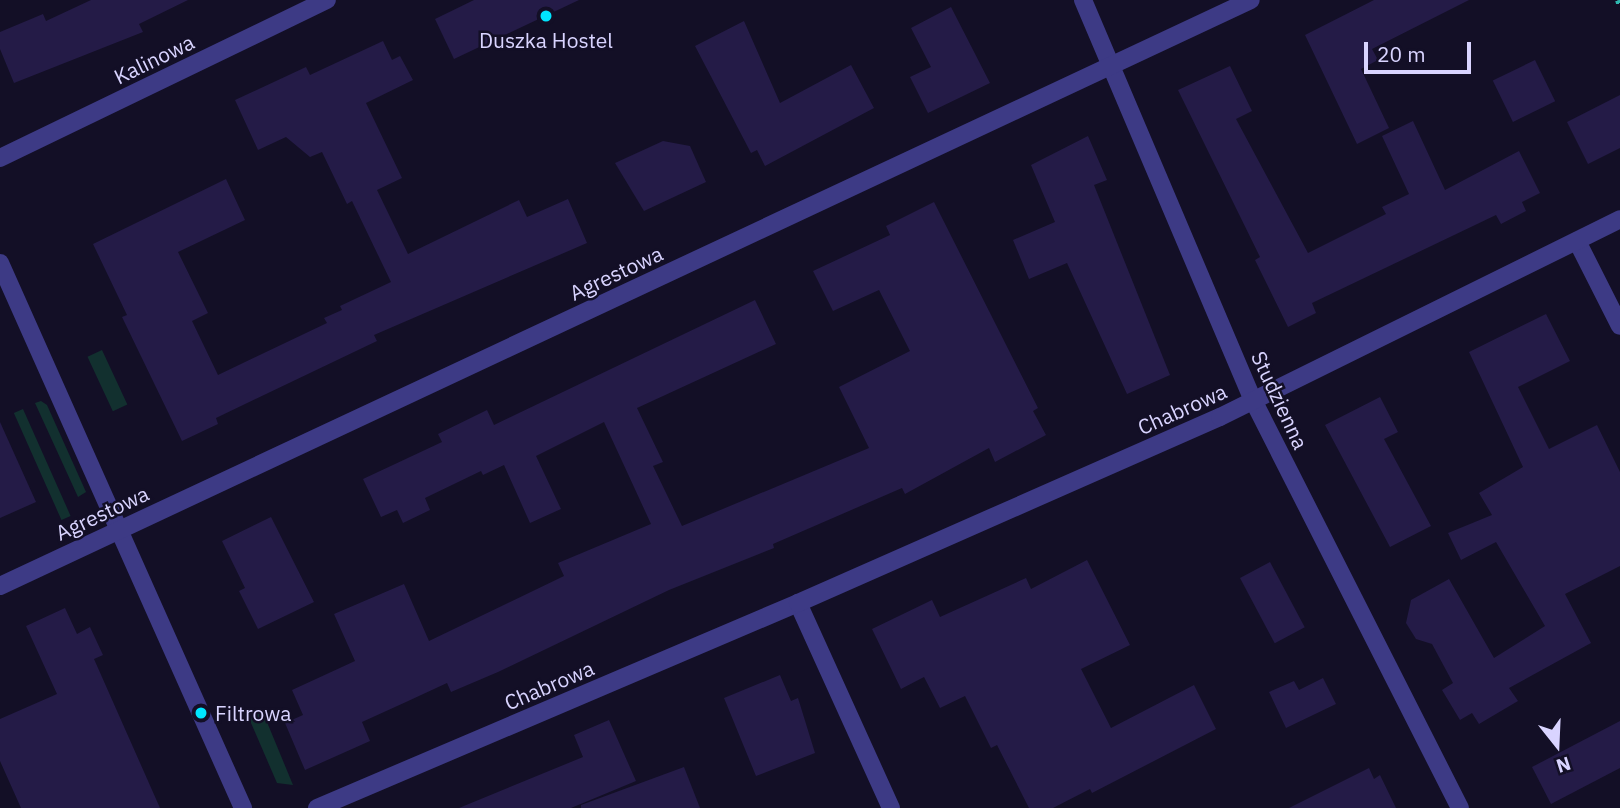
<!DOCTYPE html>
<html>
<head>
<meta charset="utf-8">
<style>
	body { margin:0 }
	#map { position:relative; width:1620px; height:808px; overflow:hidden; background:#130f26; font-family:"IBM Plex Sans",sans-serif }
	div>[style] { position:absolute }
	.green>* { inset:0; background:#12302f; transform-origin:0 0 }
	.building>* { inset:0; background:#241b47; transform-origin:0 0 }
	.path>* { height:4.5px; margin-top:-2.25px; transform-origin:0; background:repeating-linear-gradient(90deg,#2fb8b0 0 3.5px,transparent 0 8.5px) }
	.minor>* { height:18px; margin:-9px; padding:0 9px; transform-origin:9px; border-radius:9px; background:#3d3a85 }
	.dots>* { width:19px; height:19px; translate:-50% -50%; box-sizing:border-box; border:4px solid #130f26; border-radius:50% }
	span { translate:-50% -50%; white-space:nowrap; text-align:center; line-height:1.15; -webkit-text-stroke:5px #130f26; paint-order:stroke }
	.poi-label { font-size:21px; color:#d9d4ff }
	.left { translate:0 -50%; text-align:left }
	.street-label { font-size:21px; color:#d9d4ff }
	.north { position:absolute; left:1522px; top:710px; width:70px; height:70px; -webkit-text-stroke:5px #130f26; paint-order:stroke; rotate:162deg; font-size:19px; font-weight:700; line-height:28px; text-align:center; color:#d9d4ff }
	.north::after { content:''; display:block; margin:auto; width:24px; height:32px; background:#d9d4ff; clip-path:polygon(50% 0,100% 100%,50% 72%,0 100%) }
	.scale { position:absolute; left:1364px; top:42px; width:107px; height:32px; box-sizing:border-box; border:4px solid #d9d4ff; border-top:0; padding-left:9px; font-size:21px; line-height:24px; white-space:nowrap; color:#d9d4ff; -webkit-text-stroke:5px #130f26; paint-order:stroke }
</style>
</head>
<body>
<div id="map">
	<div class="green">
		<i style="left:102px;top:350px;width:60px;height:16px;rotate:65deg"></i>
		<i style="clip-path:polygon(41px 401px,47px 405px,86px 492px,78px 497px,35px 403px)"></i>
		<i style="left:23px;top:409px;width:117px;height:10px;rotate:66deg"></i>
		<i style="clip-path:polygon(262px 710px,293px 785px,277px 783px,248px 716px)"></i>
	</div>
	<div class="building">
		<i style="clip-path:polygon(91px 0,188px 0,139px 24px,143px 32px,14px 83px,0 49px,0 32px,43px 14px,46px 21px)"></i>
		<i style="clip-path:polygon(474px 0,579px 0,454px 59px,435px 19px)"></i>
		<i style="clip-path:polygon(1374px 0,1469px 0,1372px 49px,1378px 60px,1361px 69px,1389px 128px,1357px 144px,1305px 35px)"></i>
		<i style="clip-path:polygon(951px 7px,990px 83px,928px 113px,910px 77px,931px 67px,911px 28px)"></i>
		<i style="clip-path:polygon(744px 21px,780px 103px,851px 65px,874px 108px,765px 166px,757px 150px,751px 153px,695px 46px)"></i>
		<i style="clip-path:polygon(383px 41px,392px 60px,400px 56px,413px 80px,366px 103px,402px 178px,377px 190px,408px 254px,519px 200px,527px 217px,568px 199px,587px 243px,374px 335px,377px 341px,216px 418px,218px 424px,182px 441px,122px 317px,127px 315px,93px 244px,226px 179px,245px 220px,178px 252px,208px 313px,192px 321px,218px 375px,327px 323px,324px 318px,342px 310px,340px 306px,391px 282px,352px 201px,347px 204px,322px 152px,310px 157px,286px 137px,258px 150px,235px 100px,306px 67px,310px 75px)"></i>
		<i style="left:1535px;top:60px;width:46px;height:47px;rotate:64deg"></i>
		<i style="clip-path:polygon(1230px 66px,1252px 111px,1236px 119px,1308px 253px,1386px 214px,1382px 207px,1409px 194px,1382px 136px,1413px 121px,1445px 190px,1519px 151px,1540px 193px,1522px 202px,1526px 211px,1501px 224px,1496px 215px,1312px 303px,1316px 313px,1288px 327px,1255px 260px,1260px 257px,1178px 90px)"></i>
		<i style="clip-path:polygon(1620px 95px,1620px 148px,1588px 164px,1567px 122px)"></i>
		<i style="clip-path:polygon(1088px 136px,1107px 180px,1094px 185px,1170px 375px,1127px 394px,1067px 263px,1029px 279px,1013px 240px,1055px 222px,1031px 165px)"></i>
		<i style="clip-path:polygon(663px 141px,690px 146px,706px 182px,644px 211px,615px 163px)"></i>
		<i style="clip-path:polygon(934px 202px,1038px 408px,1033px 411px,1046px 435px,995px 462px,989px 448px,905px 494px,902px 488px,773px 544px,774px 548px,669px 590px,498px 672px,451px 692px,447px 683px,406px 702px,362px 722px,370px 741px,305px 770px,285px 723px,303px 715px,292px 690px,355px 661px,334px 614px,404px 584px,429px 641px,564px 576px,558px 563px,651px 524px,604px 422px,536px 456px,561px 509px,530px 523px,504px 465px,483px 475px,481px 471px,425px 498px,430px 510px,403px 523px,397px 510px,381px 517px,363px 479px,442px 442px,438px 434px,487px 410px,494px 425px,755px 300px,776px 344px,637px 408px,663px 462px,653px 466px,682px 526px,869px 448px,839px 387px,910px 351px,879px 290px,833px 311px,813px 271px,890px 235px,886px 226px)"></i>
		<i style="clip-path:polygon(1546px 314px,1570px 361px,1518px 387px,1549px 449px,1597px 425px,1620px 472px,1620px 566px,1565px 594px,1591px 643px,1509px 688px,1518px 701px,1479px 724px,1472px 713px,1460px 720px,1442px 690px,1453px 683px,1432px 644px,1416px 639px,1406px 623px,1411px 600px,1449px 579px,1494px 658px,1545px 626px,1496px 542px,1461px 560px,1448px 533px,1492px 515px,1479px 493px,1523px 467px,1469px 352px)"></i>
		<i style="clip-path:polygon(1380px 397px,1398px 432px,1384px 439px,1431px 526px,1390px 547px,1325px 425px)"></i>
		<i style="clip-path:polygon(0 422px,36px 502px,0 518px)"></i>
		<i style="clip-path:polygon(271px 517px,314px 602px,258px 629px,239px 591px,245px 588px,222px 541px)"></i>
		<i style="clip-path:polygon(1087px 560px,1130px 645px,1081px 669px,1111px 728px,1194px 685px,1216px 729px,1092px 793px,1090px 789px,1053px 808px,1029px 808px,997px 745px,991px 748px,965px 696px,940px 708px,924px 677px,901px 689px,872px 629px,932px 600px,940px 617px,1026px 578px,1031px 589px)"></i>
		<i style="left:1270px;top:562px;width:74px;height:34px;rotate:62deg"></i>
		<i style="clip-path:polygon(65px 608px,77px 634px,90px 627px,103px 655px,94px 659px,160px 808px,21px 808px,0 761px,0 719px,57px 694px,26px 626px)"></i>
		<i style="clip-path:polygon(780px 675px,791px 701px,798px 698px,815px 753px,756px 776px,724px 698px)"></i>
		<i style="clip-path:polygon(1323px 678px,1336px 704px,1286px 728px,1269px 692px,1294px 681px,1299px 690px)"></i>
		<i style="clip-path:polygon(609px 720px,636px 781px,571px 808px,459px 808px,583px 757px,574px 735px)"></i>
		<i style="clip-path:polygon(1620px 721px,1620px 768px,1551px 804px,1532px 767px)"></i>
		<i style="clip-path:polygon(684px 767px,700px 808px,581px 808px,581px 805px)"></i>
		<i style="clip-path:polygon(1369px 768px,1374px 779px,1380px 775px,1396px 808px,1289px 808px)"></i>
	</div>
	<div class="path">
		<i style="left:1618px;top:0;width:8px;rotate:76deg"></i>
	</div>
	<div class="minor">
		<i style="left:1083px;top:0;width:437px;rotate:67deg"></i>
		<i style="left:1254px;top:402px;width:455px;rotate:63.1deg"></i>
		<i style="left:0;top:158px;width:363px;rotate:-25.8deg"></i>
		<i style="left:1577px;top:241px;width:95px;rotate:63.2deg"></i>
		<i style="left:0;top:263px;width:597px;rotate:65.97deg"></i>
		<i style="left:0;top:586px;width:1381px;rotate:-25.1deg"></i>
		<i style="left:798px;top:603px;width:225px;rotate:65.6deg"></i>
		<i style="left:317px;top:808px;width:523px;rotate:-23.08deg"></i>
		<i style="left:798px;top:603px;width:461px;rotate:-23.8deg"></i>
		<i style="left:1220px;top:417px;width:446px;rotate:-26.3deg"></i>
	</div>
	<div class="dots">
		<i style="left:546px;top:16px;background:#00e5ff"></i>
		<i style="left:201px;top:713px;background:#00e5ff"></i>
	</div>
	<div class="poi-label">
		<span style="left:546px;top:40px">Duszka Hostel</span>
		<span class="left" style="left:215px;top:713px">Filtrowa</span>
	</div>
	<div class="street-label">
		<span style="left:154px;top:59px;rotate:-26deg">Kalinowa</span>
		<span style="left:616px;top:273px;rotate:-25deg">Agrestowa</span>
		<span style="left:1280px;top:400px;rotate:65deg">Studzienna</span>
		<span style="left:1182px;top:409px;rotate:-24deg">Chabrowa</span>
		<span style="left:102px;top:513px;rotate:-25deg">Agrestowa</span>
		<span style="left:549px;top:685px;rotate:-23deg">Chabrowa</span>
	</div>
	<div class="north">N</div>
	<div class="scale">20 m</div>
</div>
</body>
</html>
